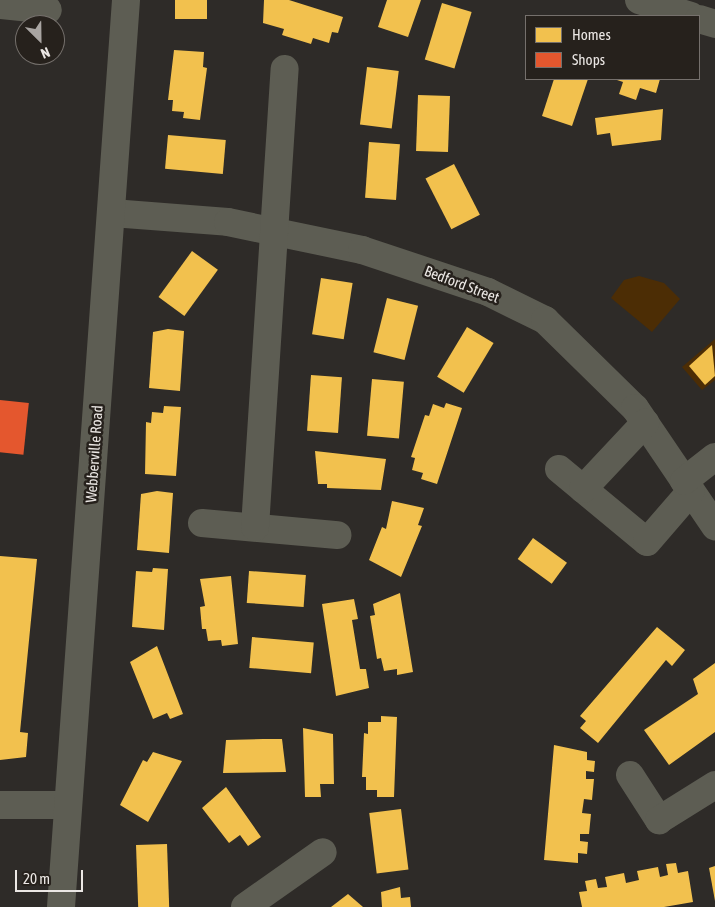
<!DOCTYPE html>
<html>
<head>
<meta charset="utf-8">
<style>
	body { margin:0 }
	#map { position:relative; width:715px; height:907px; overflow:hidden; background:#2e2b28; font-family:"Asap Condensed",sans-serif }
	div>[style] { position:absolute }
	.green>* { inset:0; background:#4c2d05 }
	.homes>* { inset:0; background:#f2c14e; transform-origin:0 0 }
	.shops>* { inset:0; background:#e4572e; transform-origin:0 0 }
	.minor>* { height:28px; margin:-14px; padding:0 14px; transform-origin:14px; border-radius:14px; background:#5d5d53 }
	span { translate:-50% -50%; white-space:nowrap; text-align:center; line-height:1.15; -webkit-text-stroke:5px #26211c; paint-order:stroke }
	.street-label { font-size:15px; color:#ebe7e4 }
	.legend { position:absolute; left:525px; top:15px; width:175px; height:65px; box-sizing:border-box; background:#26211c; border:1px solid #75706c; margin:0; padding:6px 9px; list-style:none; font-size:15px; color:#ebe7e4 }
	.legend li { display:flex; align-items:center; gap:10px; height:25px }
	.legend b { width:25px; border:1px solid #75706c }
	.north { position:absolute; left:15px; top:15px; width:50px; height:50px; box-sizing:border-box; background:#26211c; border:1px solid #75706c; border-radius:50%; rotate:157deg; font-size:14px; font-weight:700; line-height:20px; text-align:center; color:#ebe7e4 }
	.north::after { content:''; display:block; margin:auto; width:18px; height:22px; background:#a9a5a2; clip-path:polygon(50% 0,100% 100%,50% 72%,0 100%) }
	.scale { position:absolute; left:15px; top:870px; width:68px; height:22px; box-sizing:border-box; border:2px solid #ebe7e4; border-top:0; padding-left:6px; font-size:15px; line-height:18px; white-space:nowrap; color:#ebe7e4; -webkit-text-stroke:4px #26211c; paint-order:stroke }
</style>
</head>
<body>
<div id="map">
	<div class="green">
		<i style="clip-path:polygon(639px 276px,664px 283px,680px 299px,652px 332px,611px 298px,624px 280px)"></i>
		<i style="clip-path:polygon(715px 339px,715px 380px,702px 390px,682px 367px)"></i>
	</div>
	<div class="homes">
		<i style="left:175px;top:0;width:32px;height:19px"></i>
		<i style="clip-path:polygon(264px 0,289px 0,343px 17px,338px 33px,332px 32px,329px 43px,313px 38px,311px 44px,282px 35px,284px 29px,263px 23px)"></i>
		<i style="clip-path:polygon(387px 0,421px 0,408px 37px,378px 27px)"></i>
		<i style="left:442px;top:3px;width:31px;height:59px;rotate:17deg"></i>
		<i style="clip-path:polygon(174px 50px,204px 52px,203px 67px,207px 68px,200px 120px,183px 118px,184px 112px,172px 111px,173px 100px,168px 100px)"></i>
		<i style="left:367px;top:67px;width:32px;height:58px;rotate:7deg"></i>
		<i style="clip-path:polygon(554px 79px,588px 79px,572px 126px,542px 116px)"></i>
		<i style="clip-path:polygon(614px 79px,660px 79px,656px 93px,640px 88px,636px 100px,619px 94px,623px 82px)"></i>
		<i style="left:418px;top:95px;width:32px;height:56px;rotate:2deg"></i>
		<i style="clip-path:polygon(663px 109px,661px 140px,612px 146px,610px 133px,597px 135px,595px 118px)"></i>
		<i style="left:168px;top:135px;width:58px;height:34px;rotate:5deg"></i>
		<i style="left:369px;top:142px;width:31px;height:56px;rotate:4deg"></i>
		<i style="left:454px;top:164px;width:57px;height:32px;rotate:63deg"></i>
		<i style="left:192px;top:251px;width:32px;height:57px;rotate:36deg"></i>
		<i style="left:321px;top:278px;width:32px;height:57px;rotate:9deg"></i>
		<i style="left:387px;top:298px;width:32px;height:56px;rotate:14deg"></i>
		<i style="left:467px;top:327px;width:31px;height:58px;rotate:31deg"></i>
		<i style="clip-path:polygon(168px 329px,184px 331px,180px 391px,149px 388px,153px 332px)"></i>
		<i style="clip-path:polygon(712px 345px,715px 376px,705px 385px,689px 366px)"></i>
		<i style="left:311px;top:375px;width:31px;height:56px;rotate:4deg"></i>
		<i style="left:372px;top:379px;width:32px;height:57px;rotate:5deg"></i>
		<i style="clip-path:polygon(446px 403px,462px 408px,437px 484px,421px 479px,423px 473px,412px 470px,415px 458px,411px 457px,425px 415px,429px 416px,433px 404px,444px 408px)"></i>
		<i style="clip-path:polygon(164px 406px,181px 407px,176px 476px,145px 474px,146px 422px,151px 423px,152px 412px,163px 413px)"></i>
		<i style="clip-path:polygon(315px 451px,386px 459px,381px 490px,327px 488px,327px 484px,318px 484px)"></i>
		<i style="clip-path:polygon(157px 491px,173px 493px,169px 553px,137px 550px,141px 494px)"></i>
		<i style="clip-path:polygon(392px 501px,424px 508px,418px 525px,422px 526px,401px 577px,369px 560px,382px 527px,386px 529px)"></i>
		<i style="left:533px;top:538px;width:42px;height:26px;rotate:36deg"></i>
		<i style="clip-path:polygon(0 556px,37px 559px,20px 732px,28px 733px,26px 757px,0 760px)"></i>
		<i style="clip-path:polygon(153px 568px,168px 569px,164px 630px,132px 627px,136px 571px,152px 572px)"></i>
		<i style="left:249px;top:571px;width:57px;height:32px;rotate:4deg"></i>
		<i style="clip-path:polygon(231px 576px,238px 644px,222px 646px,221px 640px,208px 641px,206px 629px,202px 629px,200px 607px,205px 606px,200px 579px)"></i>
		<i style="clip-path:polygon(400px 593px,413px 672px,397px 675px,397px 669px,384px 671px,381px 658px,377px 659px,370px 616px,375px 615px,373px 604px)"></i>
		<i style="clip-path:polygon(354px 599px,358px 619px,352px 620px,360px 669px,366px 669px,369px 688px,336px 696px,322px 604px)"></i>
		<i style="clip-path:polygon(657px 627px,685px 650px,672px 666px,666px 660px,598px 743px,580px 728px,586px 721px,580px 716px)"></i>
		<i style="left:252px;top:637px;width:62px;height:31px;rotate:5deg"></i>
		<i style="clip-path:polygon(157px 646px,183px 714px,170px 719px,167px 713px,153px 719px,130px 662px)"></i>
		<i style="clip-path:polygon(715px 663px,715px 732px,669px 765px,644px 730px,698px 694px,693px 679px)"></i>
		<i style="clip-path:polygon(381px 716px,397px 717px,394px 797px,377px 797px,377px 790px,366px 790px,366px 777px,362px 777px,364px 733px,368px 734px,368px 722px,381px 722px)"></i>
		<i style="clip-path:polygon(303px 728px,333px 734px,334px 784px,320px 784px,321px 797px,305px 797px)"></i>
		<i style="clip-path:polygon(263px 739px,282px 739px,286px 772px,223px 773px,226px 740px)"></i>
		<i style="clip-path:polygon(554px 745px,587px 752px,587px 760px,595px 761px,594px 772px,586px 771px,586px 779px,594px 779px,592px 800px,584px 799px,582px 813px,591px 814px,589px 834px,580px 834px,580px 841px,588px 842px,587px 854px,578px 853px,578px 863px,544px 860px)"></i>
		<i style="clip-path:polygon(153px 752px,182px 761px,148px 822px,120px 805px,143px 760px,147px 762px)"></i>
		<i style="clip-path:polygon(226px 787px,261px 837px,248px 846px,240px 835px,229px 843px,202px 808px)"></i>
		<i style="left:401px;top:809px;width:61px;height:32px;rotate:83deg"></i>
		<i style="left:167px;top:844px;width:63px;height:31px;rotate:88deg"></i>
		<i style="clip-path:polygon(676px 863px,678px 873px,688px 871px,693px 902px,664px 907px,582px 907px,579px 892px,587px 891px,585px 881px,596px 879px,598px 888px,607px 887px,605px 877px,624px 873px,626px 883px,639px 880px,637px 871px,658px 867px,660px 877px,668px 875px,666px 864px)"></i>
		<i style="clip-path:polygon(715px 866px,715px 901px,709px 868px)"></i>
		<i style="clip-path:polygon(400px 887px,401px 898px,410px 897px,411px 907px,382px 907px,381px 892px)"></i>
		<i style="clip-path:polygon(348px 894px,363px 907px,331px 907px)"></i>
	</div>
	<div class="shops">
		<i style="left:0;top:400px;width:29px;height:52px;rotate:6deg"></i>
	</div>
	<div class="minor">
		<i style="left:639px;top:0;width:54px;rotate:17.1deg"></i>
		<i style="left:0;top:5px;width:48px;rotate:5.9deg"></i>
		<i style="left:699px;top:19px;width:17px;rotate:17deg"></i>
		<i style="left:112px;top:213px;width:116px;rotate:4.4deg"></i>
		<i style="left:228px;top:222px;width:137px;rotate:11.8deg"></i>
		<i style="left:362px;top:250px;width:133px;rotate:18.4deg"></i>
		<i style="left:488px;top:292px;width:64px;rotate:26.2deg"></i>
		<i style="left:545px;top:320px;width:126px;rotate:44.4deg"></i>
		<i style="left:635px;top:408px;width:143px;rotate:55.9deg"></i>
		<i style="left:559px;top:469px;width:114px;rotate:39.7deg"></i>
		<i style="left:647px;top:542px;width:67px;rotate:-49.2deg"></i>
		<i style="left:684px;top:481px;width:39px;rotate:-38deg"></i>
		<i style="left:583px;top:489px;width:91px;rotate:-46.8deg"></i>
		<i style="left:202px;top:523px;width:136px;rotate:5.1deg"></i>
		<i style="left:255px;top:527px;width:459px;rotate:-86.3deg"></i>
		<i style="left:630px;top:775px;width:54px;rotate:57.2deg"></i>
		<i style="left:659px;top:820px;width:66px;rotate:-32deg"></i>
		<i style="left:0;top:805px;width:67px"></i>
		<i style="left:61px;top:907px;width:909px;rotate:-85.9deg"></i>
		<i style="left:245px;top:907px;width:95px;rotate:-35.2deg"></i>
	</div>
	<div class="street-label">
		<span style="left:462px;top:284px;rotate:21deg">Bedford Street</span>
		<span style="left:94px;top:454px;rotate:-86deg">Webberville Road</span>
	</div>
	<ul class="legend">
	<li><b style="height:14px;background:#f2c14e"></b>Homes</li>
	<li><b style="height:14px;background:#e4572e"></b>Shops</li>
	</ul>
	<div class="north">N</div>
	<div class="scale">20 m</div>
</div>
</body>
</html>
